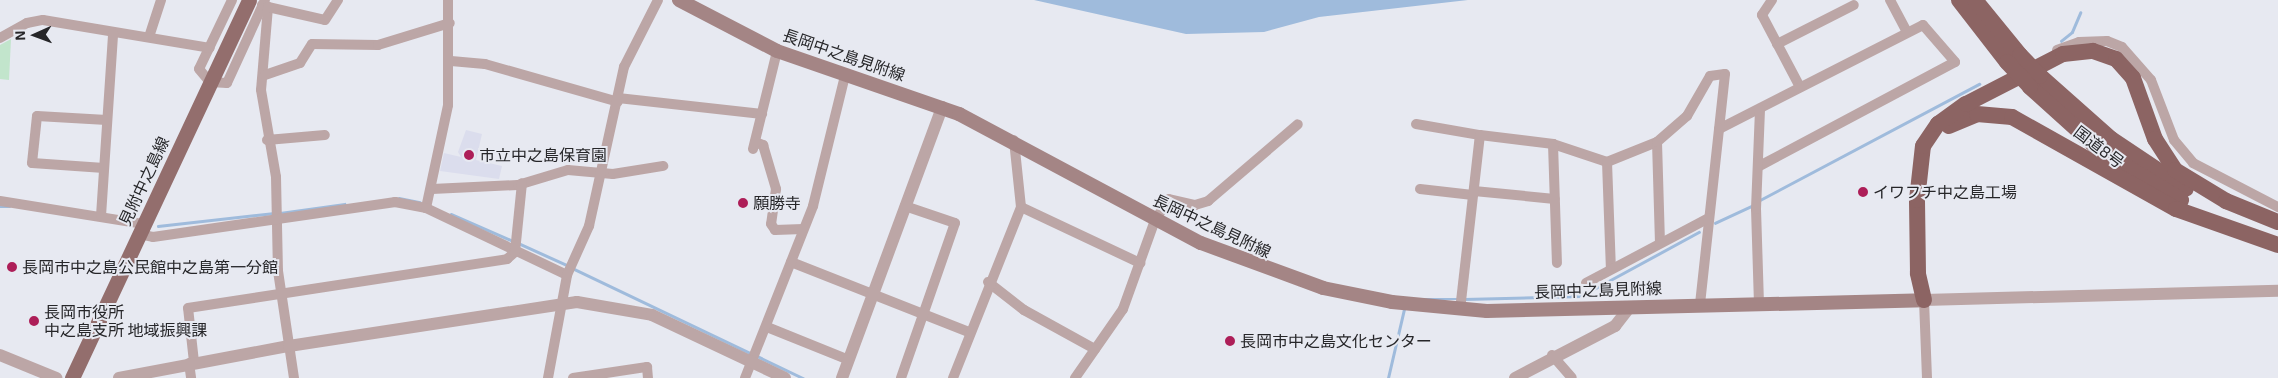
<!DOCTYPE html>
<html>
<head>
<meta charset="utf-8">
<style>
	body { margin:0 }
	#map { position:relative; width:2278px; height:378px; overflow:hidden; background:#e7e9f1; font-family:"Exo 2","Noto Sans JP",sans-serif }
	div>[style] { position:absolute }
	.built>* { inset:0; background:#dbdded }
	.green>* { inset:0; background:#c2e5cc }
	.water>* { inset:0; background:#9fbbdc }
	.stream>* { height:2.5px; margin:-1.25px; padding:0 1.25px; transform-origin:1.25px; border-radius:1.25px; background:#9fbbdc }
	.minor>* { height:10px; margin:-5px; padding:0 5px; transform-origin:5px; border-radius:5px; background:#bca6a6 }
	.tertiary>* { height:12px; margin:-6px; padding:0 6px; transform-origin:6px; border-radius:6px; background:#bca6a6 }
	.secondary>* { height:14px; margin:-7px; padding:0 7px; transform-origin:7px; border-radius:7px; background:#a48585 }
	.primary>* { height:15px; margin:-7.5px; padding:0 7.5px; transform-origin:7.5px; border-radius:7.5px; background:#936e6d }
	.trunk>* { height:16px; margin:-8px; padding:0 8px; transform-origin:8px; border-radius:8px; background:#8c6463 }
	.trunk-bridge>* { height:16px; margin:-8px; padding:0 8px; transform-origin:8px; border-radius:8px; background:#8c6463 }
	.dots>* { width:14px; height:14px; translate:-50% -50%; box-sizing:border-box; border:2px solid #e7e9f1; border-radius:50% }
	span { translate:-50% -50%; white-space:nowrap; text-align:center; line-height:1.15; -webkit-text-stroke:4px #e7e9f1; paint-order:stroke }
	.street-label { font-size:16px; color:#262629 }
	.poi-label { font-size:16px; color:#262629 }
	.left { translate:0 -50%; text-align:left }
	.north { position:absolute; left:10px; top:10px; width:50px; height:50px; -webkit-text-stroke:4px #e7e9f1; paint-order:stroke; rotate:268deg; font-size:14px; font-weight:700; line-height:20px; text-align:center; color:#262629 }
	.north::after { content:''; display:block; margin:auto; width:18px; height:22px; background:#262629; clip-path:polygon(50% 0,100% 100%,50% 72%,0 100%) }
</style>
</head>
<body>
<div id="map">
	<div class="built">
		<i style="clip-path:polygon(466px 130px,482px 134px,476px 160px,502px 166px,499px 179px,440px 171px,444px 153px,461px 157px,458px 152px)"></i>
	</div>
	<div class="green">
		<i style="clip-path:polygon(11px 39px,9px 80px,0 79px,0 45px)"></i>
	</div>
	<div class="water">
		<i style="clip-path:polygon(1034px 0,1468px 0,1319px 17px,1264px 32px,1186px 34px)"></i>
	</div>
	<div class="stream">
		<i style="left:2061px;top:41px;width:14px;rotate:-39deg"></i>
		<i style="left:2072px;top:32px;width:21px;rotate:-67deg"></i>
		<i style="left:399px;top:198px;width:21px;rotate:11deg"></i>
		<i style="left:1760px;top:200px;width:248px;rotate:-27.9deg"></i>
		<i style="left:0;top:207px;width:10px"></i>
		<i style="left:280px;top:213px;width:65px;rotate:-8deg"></i>
		<i style="left:451px;top:214px;width:68px;rotate:23.5deg"></i>
		<i style="left:1715px;top:223px;width:40px;rotate:-25deg"></i>
		<i style="left:158px;top:226px;width:117px;rotate:-6.4deg"></i>
		<i style="left:518px;top:243px;width:54px;rotate:24.2deg"></i>
		<i style="left:572px;top:268px;width:199px;rotate:25.5deg"></i>
		<i style="left:1406px;top:299px;width:53px"></i>
		<i style="left:1464px;top:299px;width:117px;rotate:-1.5deg"></i>
		<i style="left:1581px;top:296px;width:134px;rotate:-28.5deg"></i>
		<i style="left:757px;top:356px;width:51px;rotate:25.6deg"></i>
		<i style="left:1388px;top:378px;width:71px;rotate:-76.9deg"></i>
	</div>
	<div class="minor">
		<i style="left:232px;top:0;width:76px;rotate:115.6deg"></i>
		<i style="left:199px;top:69px;width:17px;rotate:50deg"></i>
		<i style="left:210px;top:82px;width:17px;rotate:3deg"></i>
		<i style="left:227px;top:83px;width:91px;rotate:-65.4deg"></i>
		<i style="left:1772px;top:0;width:18px;rotate:124deg"></i>
		<i style="left:1762px;top:15px;width:81px;rotate:62.2deg"></i>
		<i style="left:1890px;top:0;width:36px;rotate:62deg"></i>
		<i style="left:262px;top:5px;width:6px;rotate:18deg"></i>
		<i style="left:268px;top:7px;width:83px;rotate:94.8deg"></i>
		<i style="left:261px;top:90px;width:88px;rotate:80.2deg"></i>
		<i style="left:276px;top:177px;width:94px;rotate:88.8deg"></i>
		<i style="left:278px;top:271px;width:108px;rotate:81.5deg"></i>
		<i style="left:268px;top:7px;width:58px;rotate:12.8deg"></i>
		<i style="left:325px;top:20px;width:24px;rotate:-57deg"></i>
		<i style="left:149px;top:37px;width:39px;rotate:-72deg"></i>
		<i style="left:0;top:38px;width:31px;rotate:-29deg"></i>
		<i style="left:27px;top:23px;width:16px;rotate:-11deg"></i>
		<i style="left:43px;top:20px;width:169px;rotate:9.5deg"></i>
		<i style="left:1777px;top:44px;width:86px;rotate:-26.9deg"></i>
		<i style="left:2057px;top:50px;width:23px;rotate:-20deg"></i>
		<i style="left:2079px;top:42px;width:28px;rotate:-2deg"></i>
		<i style="left:2107px;top:41px;width:16px;rotate:22deg"></i>
		<i style="left:2122px;top:47px;width:44px;rotate:48.7deg"></i>
		<i style="left:2151px;top:80px;width:64px;rotate:69deg"></i>
		<i style="left:2174px;top:140px;width:30px;rotate:50deg"></i>
		<i style="left:2193px;top:163px;width:96px;rotate:27.4deg"></i>
		<i style="left:451px;top:61px;width:34px;rotate:5deg"></i>
		<i style="left:485px;top:64px;width:138px;rotate:15.9deg"></i>
		<i style="left:265px;top:75px;width:37px;rotate:-19deg"></i>
		<i style="left:300px;top:63px;width:22px;rotate:-58deg"></i>
		<i style="left:312px;top:44px;width:66px;rotate:0.9deg"></i>
		<i style="left:378px;top:45px;width:75px;rotate:-17deg"></i>
		<i style="left:618px;top:98px;width:145px;rotate:6.3deg"></i>
		<i style="left:1416px;top:124px;width:65px;rotate:9.8deg"></i>
		<i style="left:1719px;top:129px;width:229px;rotate:-27deg"></i>
		<i style="left:1923px;top:25px;width:49px;rotate:49.1deg"></i>
		<i style="left:1955px;top:62px;width:222px;rotate:152deg"></i>
		<i style="left:267px;top:140px;width:58px;rotate:-4.9deg"></i>
		<i style="left:755px;top:142px;width:9px;rotate:21deg"></i>
		<i style="left:763px;top:145px;width:46px;rotate:73.5deg"></i>
		<i style="left:776px;top:189px;width:35px;rotate:98deg"></i>
		<i style="left:771px;top:224px;width:7px;rotate:56deg"></i>
		<i style="left:775px;top:230px;width:28px;rotate:-2deg"></i>
		<i style="left:1553px;top:144px;width:57px;rotate:18.4deg"></i>
		<i style="left:1607px;top:162px;width:54px;rotate:-21.8deg"></i>
		<i style="left:753px;top:149px;width:101px;rotate:-76.2deg"></i>
		<i style="left:1607px;top:162px;width:107px;rotate:87.9deg"></i>
		<i style="left:104px;top:168px;width:72px;rotate:-176deg"></i>
		<i style="left:32px;top:163px;width:47px;rotate:-83.9deg"></i>
		<i style="left:37px;top:116px;width:70px;rotate:3.3deg"></i>
		<i style="left:432px;top:189px;width:86px;rotate:-2.7deg"></i>
		<i style="left:518px;top:185px;width:52px;rotate:-16.7deg"></i>
		<i style="left:568px;top:170px;width:45px;rotate:5.1deg"></i>
		<i style="left:613px;top:174px;width:51px;rotate:-9.1deg"></i>
		<i style="left:1420px;top:189px;width:53px;rotate:6.5deg"></i>
		<i style="left:1474px;top:191px;width:81px;rotate:5.6deg"></i>
		<i style="left:0;top:201px;width:146px;rotate:9.1deg"></i>
		<i style="left:1021px;top:207px;width:132px;rotate:25.2deg"></i>
		<i style="left:426px;top:208px;width:105px;rotate:-77.9deg"></i>
		<i style="left:448px;top:105px;width:105px;rotate:-90deg"></i>
		<i style="left:101px;top:216px;width:183px;rotate:-86.2deg"></i>
		<i style="left:139px;top:234px;width:14px;rotate:12deg"></i>
		<i style="left:153px;top:237px;width:245px;rotate:-8.2deg"></i>
		<i style="left:395px;top:202px;width:32px;rotate:11deg"></i>
		<i style="left:426px;top:208px;width:156px;rotate:25.4deg"></i>
		<i style="left:1660px;top:243px;width:101px;rotate:-91.7deg"></i>
		<i style="left:1657px;top:142px;width:40px;rotate:-41deg"></i>
		<i style="left:1687px;top:116px;width:46px;rotate:-60.1deg"></i>
		<i style="left:1710px;top:76px;width:15px;rotate:-8deg"></i>
		<i style="left:1725px;top:74px;width:232px;rotate:96.2deg"></i>
		<i style="left:791px;top:262px;width:191px;rotate:21.5deg"></i>
		<i style="left:988px;top:282px;width:46px;rotate:37.9deg"></i>
		<i style="left:1024px;top:310px;width:81px;rotate:28.8deg"></i>
		<i style="left:1586px;top:283px;width:139px;rotate:-27.9deg"></i>
		<i style="left:1924px;top:300px;width:78px;rotate:87.8deg"></i>
		<i style="left:1759px;top:304px;width:95px;rotate:-91.8deg"></i>
		<i style="left:1756px;top:209px;width:99px;rotate:-87.7deg"></i>
		<i style="left:1460px;top:310px;width:176px;rotate:-83.5deg"></i>
		<i style="left:1480px;top:135px;width:74px;rotate:7deg"></i>
		<i style="left:1553px;top:144px;width:119px;rotate:88.1deg"></i>
		<i style="left:767px;top:327px;width:88px;rotate:21.9deg"></i>
		<i style="left:1552px;top:355px;width:30px;rotate:49deg"></i>
		<i style="left:194px;top:362px;width:54px;rotate:-96.3deg"></i>
		<i style="left:188px;top:308px;width:323px;rotate:-8.7deg"></i>
		<i style="left:507px;top:259px;width:11px;rotate:-41deg"></i>
		<i style="left:515px;top:252px;width:69px;rotate:-84.2deg"></i>
		<i style="left:189px;top:363px;width:15px;rotate:82deg"></i>
		<i style="left:548px;top:378px;width:105px;rotate:-79.5deg"></i>
		<i style="left:567px;top:275px;width:54px;rotate:-65.8deg"></i>
		<i style="left:589px;top:226px;width:163px;rotate:-77.6deg"></i>
		<i style="left:624px;top:67px;width:75px;rotate:-63.1deg"></i>
		<i style="left:573px;top:378px;width:75px;rotate:-8.5deg"></i>
		<i style="left:647px;top:367px;width:11px;rotate:85deg"></i>
		<i style="left:745px;top:378px;width:185px;rotate:-68.4deg"></i>
		<i style="left:813px;top:206px;width:134px;rotate:-76.2deg"></i>
		<i style="left:901px;top:378px;width:164px;rotate:-70.8deg"></i>
		<i style="left:955px;top:223px;width:53px;rotate:-161.2deg"></i>
		<i style="left:953px;top:378px;width:184px;rotate:-68.3deg"></i>
		<i style="left:1021px;top:207px;width:67px;rotate:-96deg"></i>
		<i style="left:1075px;top:378px;width:84px;rotate:-55.2deg"></i>
		<i style="left:1123px;top:309px;width:95px;rotate:-70.2deg"></i>
		<i style="left:1155px;top:220px;width:25px;rotate:-56deg"></i>
		<i style="left:1169px;top:199px;width:27px;rotate:13deg"></i>
		<i style="left:1195px;top:205px;width:14px;rotate:-17deg"></i>
		<i style="left:1208px;top:201px;width:118px;rotate:-40.5deg"></i>
	</div>
	<div class="tertiary">
		<i style="left:1924px;top:300px;width:354px;rotate:-1.5deg"></i>
		<i style="left:0;top:355px;width:61px;rotate:22.3deg"></i>
		<i style="left:119px;top:378px;width:173px;rotate:-10.7deg"></i>
		<i style="left:289px;top:346px;width:291px;rotate:-8.7deg"></i>
		<i style="left:577px;top:302px;width:76px;rotate:9.8deg"></i>
		<i style="left:652px;top:315px;width:147px;rotate:25.3deg"></i>
		<i style="left:842px;top:378px;width:289px;rotate:-69.7deg"></i>
		<i style="left:1515px;top:378px;width:113px;rotate:-27.5deg"></i>
		<i style="left:1615px;top:326px;width:24px;rotate:-52deg"></i>
	</div>
	<div class="secondary">
		<i style="left:679px;top:0;width:110px;rotate:27.5deg"></i>
		<i style="left:777px;top:51px;width:193px;rotate:19.1deg"></i>
		<i style="left:959px;top:114px;width:274px;rotate:28.1deg"></i>
		<i style="left:1201px;top:243px;width:130px;rotate:20.2deg"></i>
		<i style="left:1323px;top:288px;width:70px;rotate:11.5deg"></i>
		<i style="left:1392px;top:302px;width:95px;rotate:5.4deg"></i>
		<i style="left:1487px;top:311px;width:437px;rotate:-1.4deg"></i>
	</div>
	<div class="primary">
		<i style="left:72px;top:378px;width:417px;rotate:-64.9deg"></i>
	</div>
	<div class="trunk">
		<i style="left:1959px;top:0;width:78px;rotate:52.3deg"></i>
		<i style="left:1975px;top:0;width:71px;rotate:50.7deg"></i>
		<i style="left:2040px;top:76px;width:95px;rotate:41.6deg"></i>
		<i style="left:2111px;top:139px;width:90px;rotate:33.7deg"></i>
		<i style="left:2030px;top:87px;width:96px;rotate:42deg"></i>
		<i style="left:2101px;top:151px;width:94px;rotate:31.5deg"></i>
		<i style="left:1949px;top:126px;width:30px;rotate:-23deg"></i>
		<i style="left:1977px;top:114px;width:35px;rotate:5deg"></i>
		<i style="left:2012px;top:117px;width:188px;rotate:29.3deg"></i>
		<i style="left:2176px;top:209px;width:108px;rotate:19.4deg"></i>
		<i style="left:1924px;top:300px;width:28px;rotate:-103deg"></i>
		<i style="left:1918px;top:273px;width:73px;rotate:-90.8deg"></i>
		<i style="left:1917px;top:200px;width:54px;rotate:-83.7deg"></i>
		<i style="left:1923px;top:146px;width:27px;rotate:-56deg"></i>
		<i style="left:1938px;top:124px;width:34px;rotate:-36deg"></i>
		<i style="left:1966px;top:104px;width:109px;rotate:-27.3deg"></i>
		<i style="left:2063px;top:54px;width:30px;rotate:-6deg"></i>
		<i style="left:2093px;top:51px;width:24px;rotate:19deg"></i>
		<i style="left:2116px;top:59px;width:25px;rotate:48deg"></i>
		<i style="left:2133px;top:78px;width:65px;rotate:70.2deg"></i>
		<i style="left:2155px;top:139px;width:37px;rotate:57deg"></i>
		<i style="left:2175px;top:170px;width:60px;rotate:31.3deg"></i>
		<i style="left:2226px;top:201px;width:56px;rotate:22deg"></i>
	</div>
	<div class="trunk-bridge">
		<i style="left:2020px;top:55px;width:29px;rotate:46deg"></i>
		<i style="left:2007px;top:62px;width:34px;rotate:47deg"></i>
	</div>
	<div class="dots">
		<i style="left:469px;top:155px;background:#ad1e58"></i>
		<i style="left:1863px;top:192px;background:#ad1e58"></i>
		<i style="left:743px;top:203px;background:#ad1e58"></i>
		<i style="left:12px;top:267px;background:#ad1e58"></i>
		<i style="left:34px;top:321px;background:#ad1e58"></i>
		<i style="left:1230px;top:341px;background:#ad1e58"></i>
	</div>
	<div class="street-label">
		<span style="left:844px;top:55px;rotate:19deg">長岡中之島見附線</span>
		<span style="left:2099px;top:147px;rotate:37deg">国道8号</span>
		<span style="left:144px;top:181px;rotate:-65deg">見附中之島線</span>
		<span style="left:1212px;top:226px;rotate:25deg">長岡中之島見附線</span>
		<span style="left:1598px;top:290px;rotate:-2deg">長岡中之島見附線</span>
	</div>
	<div class="poi-label">
		<span class="left" style="left:479px;top:155px">市立中之島保育園</span>
		<span class="left" style="left:1873px;top:192px">イワフチ中之島工場</span>
		<span class="left" style="left:753px;top:203px">願勝寺</span>
		<span class="left" style="left:22px;top:267px">長岡市中之島公民館中之島第一分館</span>
		<span class="left" style="left:44px;top:321px">長岡市役所<br>中之島支所 地域振興課</span>
		<span class="left" style="left:1240px;top:341px">長岡市中之島文化センター</span>
	</div>
	<div class="north">N</div>
</div>
</body>
</html>
